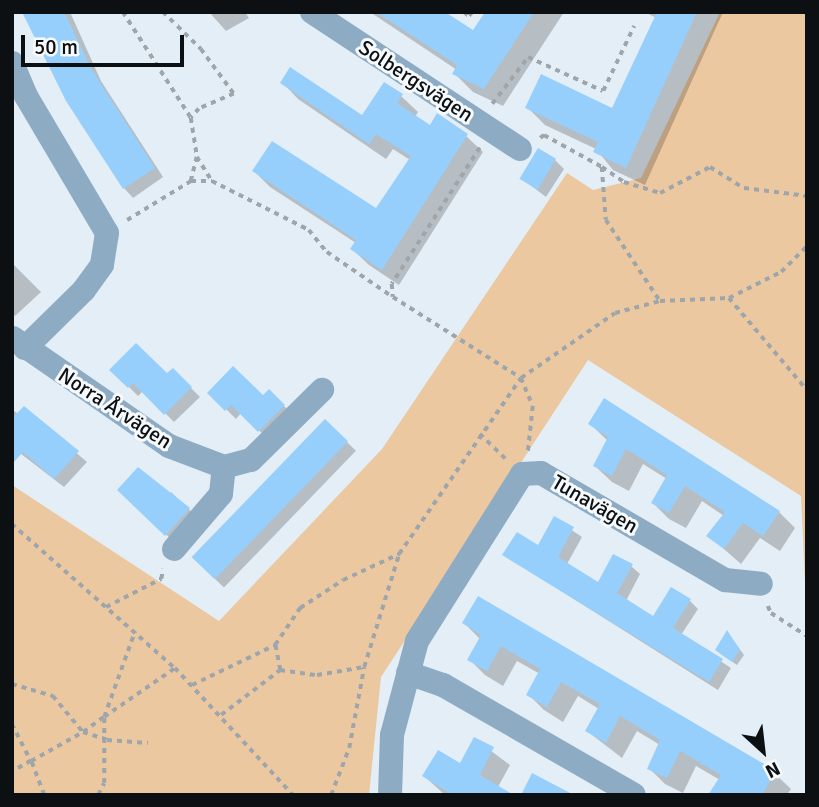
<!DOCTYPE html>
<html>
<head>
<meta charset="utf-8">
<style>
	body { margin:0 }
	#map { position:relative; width:819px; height:807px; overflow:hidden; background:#e4eef6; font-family:Signika,sans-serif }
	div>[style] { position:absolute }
	.green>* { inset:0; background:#ecc8a0 }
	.shadow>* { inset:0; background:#0003; transform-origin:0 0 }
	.building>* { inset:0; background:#97cffc; transform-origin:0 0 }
	.path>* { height:3.5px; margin-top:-1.75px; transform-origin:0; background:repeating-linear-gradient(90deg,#9ea6ac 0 5px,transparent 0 10px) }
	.street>* { height:24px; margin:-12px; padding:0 12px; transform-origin:12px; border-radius:12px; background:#8dacc4 }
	span { translate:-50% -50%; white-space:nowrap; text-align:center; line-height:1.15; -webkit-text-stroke:6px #f6fafd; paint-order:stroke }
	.street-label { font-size:21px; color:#0c1012 }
	.frame { position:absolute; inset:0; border:14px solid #0c1012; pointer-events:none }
	.north { position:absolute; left:728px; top:716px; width:70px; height:70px; -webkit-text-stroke:5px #f6fafd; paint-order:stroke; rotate:153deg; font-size:19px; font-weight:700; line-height:28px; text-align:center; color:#0c1012 }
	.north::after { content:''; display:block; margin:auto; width:24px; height:32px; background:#0c1012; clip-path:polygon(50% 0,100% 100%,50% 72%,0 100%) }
	.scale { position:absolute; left:21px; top:35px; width:163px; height:32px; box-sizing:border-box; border:4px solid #0c1012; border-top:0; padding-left:9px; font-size:21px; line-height:24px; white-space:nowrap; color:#0c1012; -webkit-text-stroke:5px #f6fafd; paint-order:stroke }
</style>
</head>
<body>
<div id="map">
	<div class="green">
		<i style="clip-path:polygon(720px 12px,807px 12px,807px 626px,801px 496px,588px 360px,381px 677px,369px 795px,12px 795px,12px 485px,219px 621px,382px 449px,567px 173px,593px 190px,641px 178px)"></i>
	</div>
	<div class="shadow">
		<i style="clip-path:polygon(25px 12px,70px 12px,101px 81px,163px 177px,133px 198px,124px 188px,45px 58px)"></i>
		<i style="clip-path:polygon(209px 12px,245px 12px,249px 18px,226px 31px)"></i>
		<i style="clip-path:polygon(370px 12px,442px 12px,473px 33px,487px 12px,564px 12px,503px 106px,473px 92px,454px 73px,457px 70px)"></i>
		<i style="clip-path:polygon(645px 12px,723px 12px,645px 185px,613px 170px,596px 149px,545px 125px,527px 107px,613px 110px,656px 18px)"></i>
		<i style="clip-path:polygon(282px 82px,362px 117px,401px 96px,418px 112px,415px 117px,431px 127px,466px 136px,483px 152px,399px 285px,369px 265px,352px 249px,356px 243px,270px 187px,254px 171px,376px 211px,410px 160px,393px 149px,386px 159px,298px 99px)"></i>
		<i style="clip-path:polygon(555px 160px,564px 169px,546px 197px,521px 178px)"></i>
		<i style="clip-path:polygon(12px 263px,41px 292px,15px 316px,12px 313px)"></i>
		<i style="clip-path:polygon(112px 370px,167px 376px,173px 370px,200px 397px,174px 422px,143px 391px,138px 396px)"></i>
		<i style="clip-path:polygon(269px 391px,293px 415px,269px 440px,241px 413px,236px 419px,210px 393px,264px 397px)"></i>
		<i style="clip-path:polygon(24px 408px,87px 462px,64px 487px,12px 447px,12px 409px,18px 414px)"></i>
		<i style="left:325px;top:421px;width:43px;height:190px;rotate:44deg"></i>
		<i style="clip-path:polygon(590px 424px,779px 512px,795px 528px,780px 551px,760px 538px,741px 564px,709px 536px,724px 516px,702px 501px,686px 528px,669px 519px,653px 503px,667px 479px,643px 464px,629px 491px,612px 482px,595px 466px,608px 441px)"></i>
		<i style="clip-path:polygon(120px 490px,168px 496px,171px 492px,198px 518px,176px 544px)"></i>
		<i style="clip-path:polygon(555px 519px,582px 537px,567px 564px,599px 584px,631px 566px,640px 574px,626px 601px,654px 618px,690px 601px,698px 609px,681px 635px,731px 668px,718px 690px,504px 555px,539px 547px)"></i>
		<i style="clip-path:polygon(464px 623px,774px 773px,791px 789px,787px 795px,710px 795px,720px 780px,696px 766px,683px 793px,665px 784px,649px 768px,660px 745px,637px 731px,622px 758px,587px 731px,599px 709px,578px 696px,563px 722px,544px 710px,528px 694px,540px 674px,517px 661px,503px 686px,485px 675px,469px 659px,481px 640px)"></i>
		<i style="clip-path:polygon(731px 637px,744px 655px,737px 665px,721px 654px)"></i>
		<i style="clip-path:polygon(475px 739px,510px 765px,498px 787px,510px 795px,445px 795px,424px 776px,461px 765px)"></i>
	</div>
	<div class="building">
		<i style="clip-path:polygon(22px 12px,64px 12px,92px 70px,155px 168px,123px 189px,66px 101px)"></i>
		<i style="clip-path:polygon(376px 12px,445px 12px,473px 30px,485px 12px,534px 12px,484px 89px,452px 74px,457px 65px)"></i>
		<i style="clip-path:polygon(657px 12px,697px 12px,626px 168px,593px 152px,598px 142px,525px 108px,541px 74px,612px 108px)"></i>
		<i style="clip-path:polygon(290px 67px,362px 115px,384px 82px,403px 94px,397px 103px,430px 125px,437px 113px,468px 134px,382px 270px,350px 249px,356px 240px,252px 171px,272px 141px,376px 208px,411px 156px,376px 134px,369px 144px,280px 83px)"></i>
		<i style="left:538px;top:148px;width:21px;height:36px;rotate:31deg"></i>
		<i style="clip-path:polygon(136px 343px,167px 373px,173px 368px,192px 387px,164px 415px,133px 383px,128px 388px,109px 370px)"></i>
		<i style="clip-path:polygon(233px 366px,263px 395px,269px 389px,285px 405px,258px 432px,231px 405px,225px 411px,207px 393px)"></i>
		<i style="clip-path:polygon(604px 398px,780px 511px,763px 536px,743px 523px,724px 549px,706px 536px,725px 512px,685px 486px,669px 513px,651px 503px,667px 475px,626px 449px,612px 476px,593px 466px,608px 437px,588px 424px)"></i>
		<i style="clip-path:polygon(24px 406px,79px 451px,54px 479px,23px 452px,12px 464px,12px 418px)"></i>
		<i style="left:325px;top:419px;width:32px;height:192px;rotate:44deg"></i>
		<i style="clip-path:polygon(138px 467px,190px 508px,165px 536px,117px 490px)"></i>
		<i style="clip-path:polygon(554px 516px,574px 527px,558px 557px,598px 582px,613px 554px,633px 564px,617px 593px,653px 616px,671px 587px,691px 599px,673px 628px,723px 659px,709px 682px,502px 555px,517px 532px,538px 545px)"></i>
		<i style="clip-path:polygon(478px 596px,776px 771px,762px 795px,708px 795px,721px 775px,680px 751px,667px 778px,647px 769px,660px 740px,620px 716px,606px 743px,585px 731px,600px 704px,561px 682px,547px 707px,526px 695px,540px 669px,501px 646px,487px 671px,467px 660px,481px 635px,462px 623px)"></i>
		<i style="clip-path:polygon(727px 630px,740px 650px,732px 662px,715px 650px)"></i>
		<i style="clip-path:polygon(474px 737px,494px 747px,480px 775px,514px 795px,453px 795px,422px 776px,438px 750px,460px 763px)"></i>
		<i style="clip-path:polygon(532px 773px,574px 795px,521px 795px)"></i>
	</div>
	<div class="path">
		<i style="left:123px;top:12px;width:126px;rotate:57.3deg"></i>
		<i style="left:163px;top:12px;width:53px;rotate:44.2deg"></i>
		<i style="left:201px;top:49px;width:56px;rotate:53.7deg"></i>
		<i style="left:234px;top:94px;width:38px;rotate:157deg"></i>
		<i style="left:199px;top:109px;width:12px;rotate:132deg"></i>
		<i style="left:191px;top:118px;width:39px;rotate:81deg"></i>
		<i style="left:197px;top:157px;width:25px;rotate:104deg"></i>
		<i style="left:464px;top:12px;width:6px;rotate:39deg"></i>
		<i style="left:469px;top:16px;width:5px;rotate:-53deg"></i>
		<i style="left:492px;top:104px;width:59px;rotate:-52.5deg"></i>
		<i style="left:528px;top:57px;width:82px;rotate:24.4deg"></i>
		<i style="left:603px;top:91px;width:72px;rotate:-64.5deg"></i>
		<i style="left:540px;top:138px;width:5px;rotate:-37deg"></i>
		<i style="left:544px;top:135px;width:66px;rotate:28.9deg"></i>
		<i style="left:602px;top:167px;width:53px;rotate:85.7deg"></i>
		<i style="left:606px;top:220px;width:97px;rotate:56.3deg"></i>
		<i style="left:480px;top:148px;width:162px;rotate:122.9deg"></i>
		<i style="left:392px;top:284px;width:13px;rotate:86deg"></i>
		<i style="left:393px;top:297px;width:151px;rotate:32.3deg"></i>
		<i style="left:521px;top:378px;width:30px;rotate:67deg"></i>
		<i style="left:533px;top:406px;width:47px;rotate:96.1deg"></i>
		<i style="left:197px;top:157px;width:28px;rotate:58deg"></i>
		<i style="left:602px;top:167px;width:27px;rotate:34deg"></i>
		<i style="left:624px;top:182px;width:38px;rotate:17deg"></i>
		<i style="left:660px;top:193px;width:56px;rotate:-27.5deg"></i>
		<i style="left:710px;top:167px;width:40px;rotate:32deg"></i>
		<i style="left:744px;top:188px;width:64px;rotate:7.2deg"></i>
		<i style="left:127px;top:220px;width:75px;rotate:-31.4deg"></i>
		<i style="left:191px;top:181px;width:21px"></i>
		<i style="left:212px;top:181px;width:109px;rotate:26.8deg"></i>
		<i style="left:309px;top:230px;width:28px;rotate:51deg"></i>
		<i style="left:327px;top:252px;width:80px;rotate:34.3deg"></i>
		<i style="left:729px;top:298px;width:121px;rotate:49.7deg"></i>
		<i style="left:480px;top:434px;width:37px;rotate:44deg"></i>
		<i style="left:12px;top:524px;width:217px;rotate:41.5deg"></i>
		<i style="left:175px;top:668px;width:173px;rotate:47.1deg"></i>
		<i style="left:768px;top:606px;width:8px;rotate:67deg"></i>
		<i style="left:771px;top:613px;width:43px;rotate:32.6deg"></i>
		<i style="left:106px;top:607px;width:62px;rotate:-27deg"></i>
		<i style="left:161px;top:579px;width:10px;rotate:-79deg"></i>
		<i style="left:280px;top:670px;width:37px;rotate:8deg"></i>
		<i style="left:317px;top:675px;width:48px;rotate:-9.7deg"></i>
		<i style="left:12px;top:684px;width:43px;rotate:16.3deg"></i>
		<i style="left:53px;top:696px;width:47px;rotate:50.2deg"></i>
		<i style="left:83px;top:732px;width:26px;rotate:-36deg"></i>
		<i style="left:104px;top:717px;width:91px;rotate:-70.2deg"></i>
		<i style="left:192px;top:685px;width:92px;rotate:-25.7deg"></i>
		<i style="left:221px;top:715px;width:74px;rotate:-37.3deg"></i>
		<i style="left:280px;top:670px;width:25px;rotate:-101deg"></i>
		<i style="left:275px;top:645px;width:45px;rotate:-56deg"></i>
		<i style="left:300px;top:608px;width:51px;rotate:-33.1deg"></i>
		<i style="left:343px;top:580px;width:62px;rotate:-24.9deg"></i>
		<i style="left:12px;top:724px;width:42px;rotate:62.8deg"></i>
		<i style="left:31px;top:761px;width:22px;rotate:150deg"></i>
		<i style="left:44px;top:795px;width:36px;rotate:-111deg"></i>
		<i style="left:31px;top:761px;width:60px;rotate:-29.1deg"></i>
		<i style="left:83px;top:732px;width:25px;rotate:18deg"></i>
		<i style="left:107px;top:740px;width:41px;rotate:4.2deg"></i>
		<i style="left:98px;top:795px;width:13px;rotate:-63deg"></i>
		<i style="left:104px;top:783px;width:66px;rotate:-90deg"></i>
		<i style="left:104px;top:717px;width:86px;rotate:-34.6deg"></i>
		<i style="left:331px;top:795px;width:50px;rotate:-69deg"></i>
		<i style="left:349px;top:748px;width:82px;rotate:-79.5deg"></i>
		<i style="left:364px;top:667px;width:118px;rotate:-72.8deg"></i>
		<i style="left:399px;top:554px;width:214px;rotate:-55.3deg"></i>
		<i style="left:521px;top:378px;width:114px;rotate:-34.7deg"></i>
		<i style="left:615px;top:313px;width:47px;rotate:-14.9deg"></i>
		<i style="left:660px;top:301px;width:69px;rotate:-2.5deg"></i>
		<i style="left:729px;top:298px;width:58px;rotate:-26.6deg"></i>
		<i style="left:781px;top:272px;width:37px;rotate:-45deg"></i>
	</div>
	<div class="street">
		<i style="left:312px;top:12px;width:249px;rotate:33.4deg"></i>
		<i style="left:12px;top:63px;width:36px;rotate:67deg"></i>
		<i style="left:26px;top:96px;width:159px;rotate:59.4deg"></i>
		<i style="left:107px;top:233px;width:32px;rotate:99deg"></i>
		<i style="left:102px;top:265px;width:31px;rotate:126deg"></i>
		<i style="left:84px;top:290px;width:83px;rotate:135.5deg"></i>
		<i style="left:13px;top:338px;width:190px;rotate:34.7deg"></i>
		<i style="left:169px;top:446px;width:59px;rotate:20.9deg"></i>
		<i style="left:174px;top:549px;width:72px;rotate:-49.5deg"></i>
		<i style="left:221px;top:494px;width:27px;rotate:-84deg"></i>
		<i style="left:224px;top:467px;width:28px;rotate:-15deg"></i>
		<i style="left:251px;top:460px;width:100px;rotate:-44.6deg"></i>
		<i style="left:408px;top:673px;width:37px;rotate:19deg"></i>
		<i style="left:443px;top:685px;width:220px;rotate:29.9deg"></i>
		<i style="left:390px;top:795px;width:60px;rotate:-88.1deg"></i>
		<i style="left:392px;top:735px;width:97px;rotate:-75.1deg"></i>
		<i style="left:417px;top:641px;width:197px;rotate:-57.8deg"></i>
		<i style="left:522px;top:474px;width:19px;rotate:-3deg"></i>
		<i style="left:541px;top:473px;width:213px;rotate:30.2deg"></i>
		<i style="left:725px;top:580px;width:36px;rotate:6deg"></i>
	</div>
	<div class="street-label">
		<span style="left:416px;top:81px;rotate:33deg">Solbergsvägen</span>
		<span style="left:115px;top:408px;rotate:33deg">Norra Årvägen</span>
		<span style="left:595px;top:504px;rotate:30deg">Tunavägen</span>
	</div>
	<div class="frame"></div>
	<div class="north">N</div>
	<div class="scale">50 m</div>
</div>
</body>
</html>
